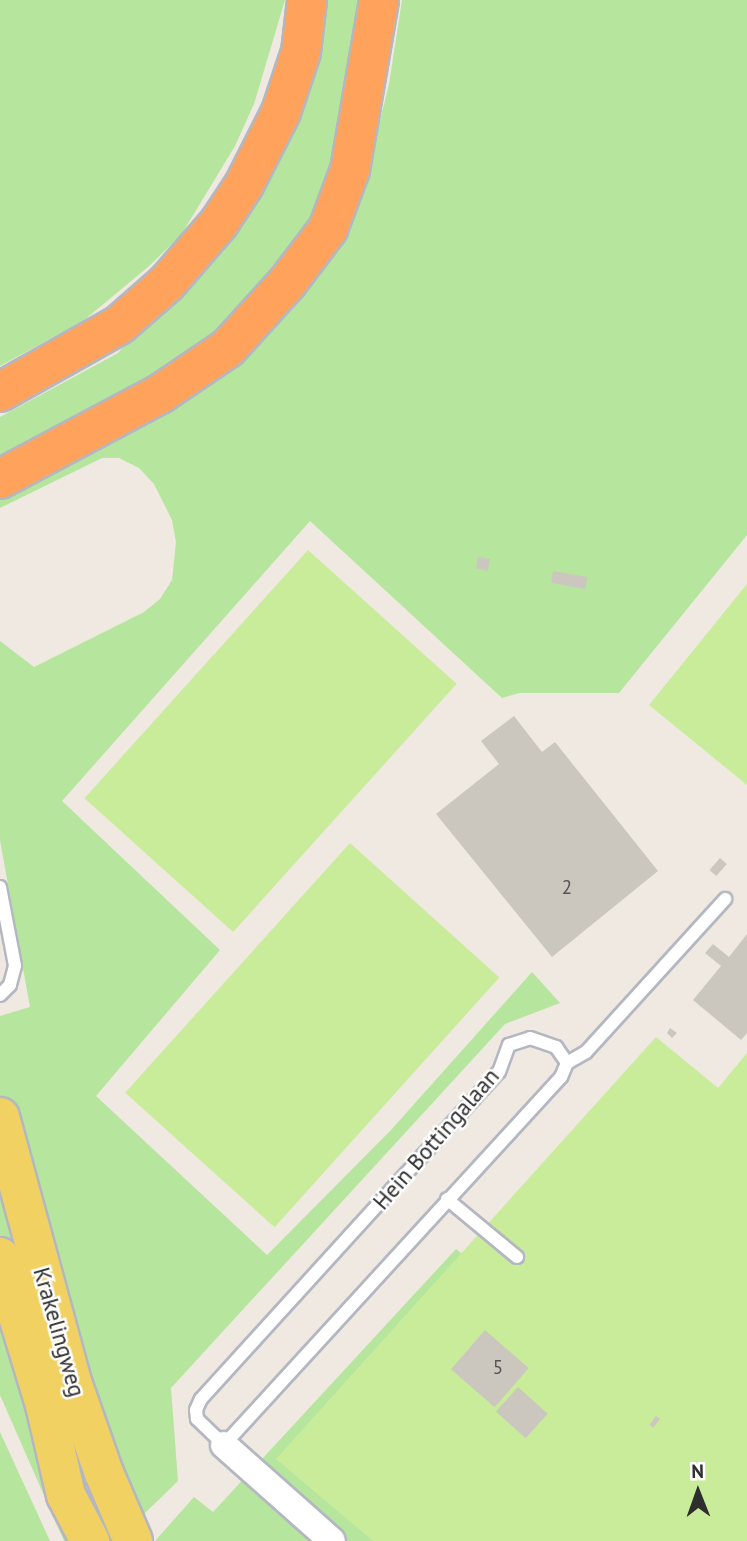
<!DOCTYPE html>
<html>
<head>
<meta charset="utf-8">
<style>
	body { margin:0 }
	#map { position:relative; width:747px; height:1541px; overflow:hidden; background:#efe9e1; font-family:"PT Sans",sans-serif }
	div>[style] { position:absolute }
	.green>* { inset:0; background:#b6e59e }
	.pitch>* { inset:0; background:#c9ec9a; transform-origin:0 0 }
	.building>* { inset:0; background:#cbc7bf; transform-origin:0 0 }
	.roads { filter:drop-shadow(2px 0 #b4b7c1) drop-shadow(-2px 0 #b4b7c1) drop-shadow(0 2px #b4b7c1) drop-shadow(0 -2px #b4b7c1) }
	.service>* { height:12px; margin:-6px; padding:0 6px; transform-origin:6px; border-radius:6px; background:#fff }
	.minor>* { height:26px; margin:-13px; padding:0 13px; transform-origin:13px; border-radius:13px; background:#fff }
	.primary>* { height:38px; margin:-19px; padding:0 19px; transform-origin:19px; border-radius:19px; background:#f2d163 }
	.motorway>* { height:38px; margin:-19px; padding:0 19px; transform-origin:19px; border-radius:19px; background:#ffa35c }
	span { translate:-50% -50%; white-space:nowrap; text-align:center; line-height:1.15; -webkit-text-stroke:5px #fff; paint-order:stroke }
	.number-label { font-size:19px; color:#555452 }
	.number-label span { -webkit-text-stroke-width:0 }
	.street-label { font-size:23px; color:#2e2e2e }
	.north { position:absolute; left:663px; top:1457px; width:70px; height:70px; -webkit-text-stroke:5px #fff; paint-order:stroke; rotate:359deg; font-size:19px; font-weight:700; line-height:28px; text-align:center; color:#2e2e2e }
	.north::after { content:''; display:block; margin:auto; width:24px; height:32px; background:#2e2e2e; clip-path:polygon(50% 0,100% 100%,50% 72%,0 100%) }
</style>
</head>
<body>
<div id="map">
	<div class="green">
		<i style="clip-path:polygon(0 0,285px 0,254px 104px,235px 146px,181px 235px,148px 267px,83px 321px,0 366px)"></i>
		<i style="clip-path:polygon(311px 0,366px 0,340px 148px,314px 219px,269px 285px,194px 355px,0 462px,0 417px,118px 353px,206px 253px)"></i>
		<i style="clip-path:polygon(402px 0,747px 0,747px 535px,619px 693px,519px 693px,502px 698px,310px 521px,62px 801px,220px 950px,96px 1096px,267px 1255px,391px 1130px,532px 972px,560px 1003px,505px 1024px,171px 1388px,178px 1481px,141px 1517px,125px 1541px,64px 1541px,0 1395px,0 1016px,30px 1007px,0 840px,0 641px,34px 667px,144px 612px,160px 599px,172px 580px,176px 542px,172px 520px,154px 484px,139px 468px,119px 458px,102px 458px,0 508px,0 491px,170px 404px,371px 157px,389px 84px)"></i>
		<i style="clip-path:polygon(456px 1249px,503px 1290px,422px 1541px,155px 1541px,194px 1497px,213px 1512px)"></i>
		<i style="clip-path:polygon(0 1432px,50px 1541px,0 1541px)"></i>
	</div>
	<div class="pitch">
		<i style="left:308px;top:550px;width:200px;height:334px;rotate:42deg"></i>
		<i style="clip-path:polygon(747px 584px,747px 785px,649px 705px)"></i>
		<i style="left:350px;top:843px;width:201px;height:336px;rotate:42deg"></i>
		<i style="clip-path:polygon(656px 1037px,718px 1088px,747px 1053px,747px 1541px,373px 1541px,276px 1459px)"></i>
	</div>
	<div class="building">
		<i style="left:478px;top:557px;width:12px;height:12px;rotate:9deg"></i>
		<i style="left:553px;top:571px;width:35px;height:12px;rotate:10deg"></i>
		<i style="clip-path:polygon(514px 716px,542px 752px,555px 742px,658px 871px,552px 957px,436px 814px,499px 764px,481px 741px)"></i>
		<i style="left:720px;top:858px;width:9px;height:16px;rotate:41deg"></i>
		<i style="clip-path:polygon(747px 934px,747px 1033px,741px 1040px,693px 1000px,721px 966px,705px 953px,713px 944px,729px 957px)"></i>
		<i style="clip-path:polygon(670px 1028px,677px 1033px,672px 1038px,667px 1033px)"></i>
		<i style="left:485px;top:1330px;width:58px;height:52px;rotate:41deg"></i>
		<i style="left:518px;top:1387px;width:40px;height:33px;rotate:42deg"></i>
		<i style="left:656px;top:1416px;width:5px;height:11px;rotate:37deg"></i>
	</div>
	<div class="roads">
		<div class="service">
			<i style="left:0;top:887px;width:80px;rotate:79.2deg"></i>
			<i style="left:15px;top:966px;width:20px;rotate:105deg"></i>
			<i style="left:10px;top:985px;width:14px;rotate:135deg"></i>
			<i style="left:530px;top:1038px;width:28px;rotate:19deg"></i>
			<i style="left:556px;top:1047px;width:19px;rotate:55deg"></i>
			<i style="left:567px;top:1063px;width:15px;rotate:113deg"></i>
			<i style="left:561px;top:1077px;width:499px;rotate:132.5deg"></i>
			<i style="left:224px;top:1445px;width:37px;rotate:-136deg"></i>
			<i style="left:197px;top:1419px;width:9px;rotate:-96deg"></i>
			<i style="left:196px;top:1410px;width:12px;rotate:-66deg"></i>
			<i style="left:201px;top:1399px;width:442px;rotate:-47.7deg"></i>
			<i style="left:499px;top:1072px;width:29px;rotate:-70deg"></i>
			<i style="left:509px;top:1045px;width:22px;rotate:-18deg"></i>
			<i style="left:567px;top:1063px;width:22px;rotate:-30deg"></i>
			<i style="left:586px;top:1052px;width:207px;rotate:-47.7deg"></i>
			<i style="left:447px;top:1199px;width:91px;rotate:39.6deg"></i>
		</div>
		<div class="minor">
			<i style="left:224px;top:1445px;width:144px;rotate:41.6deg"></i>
		</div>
		<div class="primary">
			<i style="left:0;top:1117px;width:271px;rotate:74.8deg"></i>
			<i style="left:71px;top:1379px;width:100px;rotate:70.7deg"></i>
			<i style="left:104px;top:1473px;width:74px;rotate:66.9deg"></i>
			<i style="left:0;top:1257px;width:155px;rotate:73.1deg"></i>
			<i style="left:45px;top:1405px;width:92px;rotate:76.9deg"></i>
			<i style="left:66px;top:1495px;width:52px;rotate:62.4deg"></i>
		</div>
		<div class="motorway">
			<i style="left:0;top:392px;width:137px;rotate:-29.4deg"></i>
			<i style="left:119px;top:325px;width:64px;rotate:-41.2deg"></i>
			<i style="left:167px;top:283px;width:79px;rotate:-49.1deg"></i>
			<i style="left:219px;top:223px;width:45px;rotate:-56.7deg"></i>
			<i style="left:244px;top:185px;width:82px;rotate:-63.1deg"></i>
			<i style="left:281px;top:112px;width:63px;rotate:-71.6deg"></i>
			<i style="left:301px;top:52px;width:52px;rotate:-83.4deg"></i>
			<i style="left:0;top:479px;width:181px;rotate:-28deg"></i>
			<i style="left:160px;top:394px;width:82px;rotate:-34.1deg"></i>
			<i style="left:228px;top:348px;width:88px;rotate:-47.8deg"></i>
			<i style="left:287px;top:283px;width:68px;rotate:-52.8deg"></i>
			<i style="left:328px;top:229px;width:63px;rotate:-69.6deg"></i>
			<i style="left:350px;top:170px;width:172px;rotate:-80.3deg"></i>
		</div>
	</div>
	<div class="number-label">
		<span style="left:567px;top:888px">2</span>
		<span style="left:498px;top:1368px">5</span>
	</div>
	<div class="street-label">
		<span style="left:436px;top:1139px;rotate:-49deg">Hein Bottingalaan</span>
		<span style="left:59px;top:1332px;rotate:74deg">Krakelingweg</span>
	</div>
	<div class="north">N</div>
</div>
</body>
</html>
